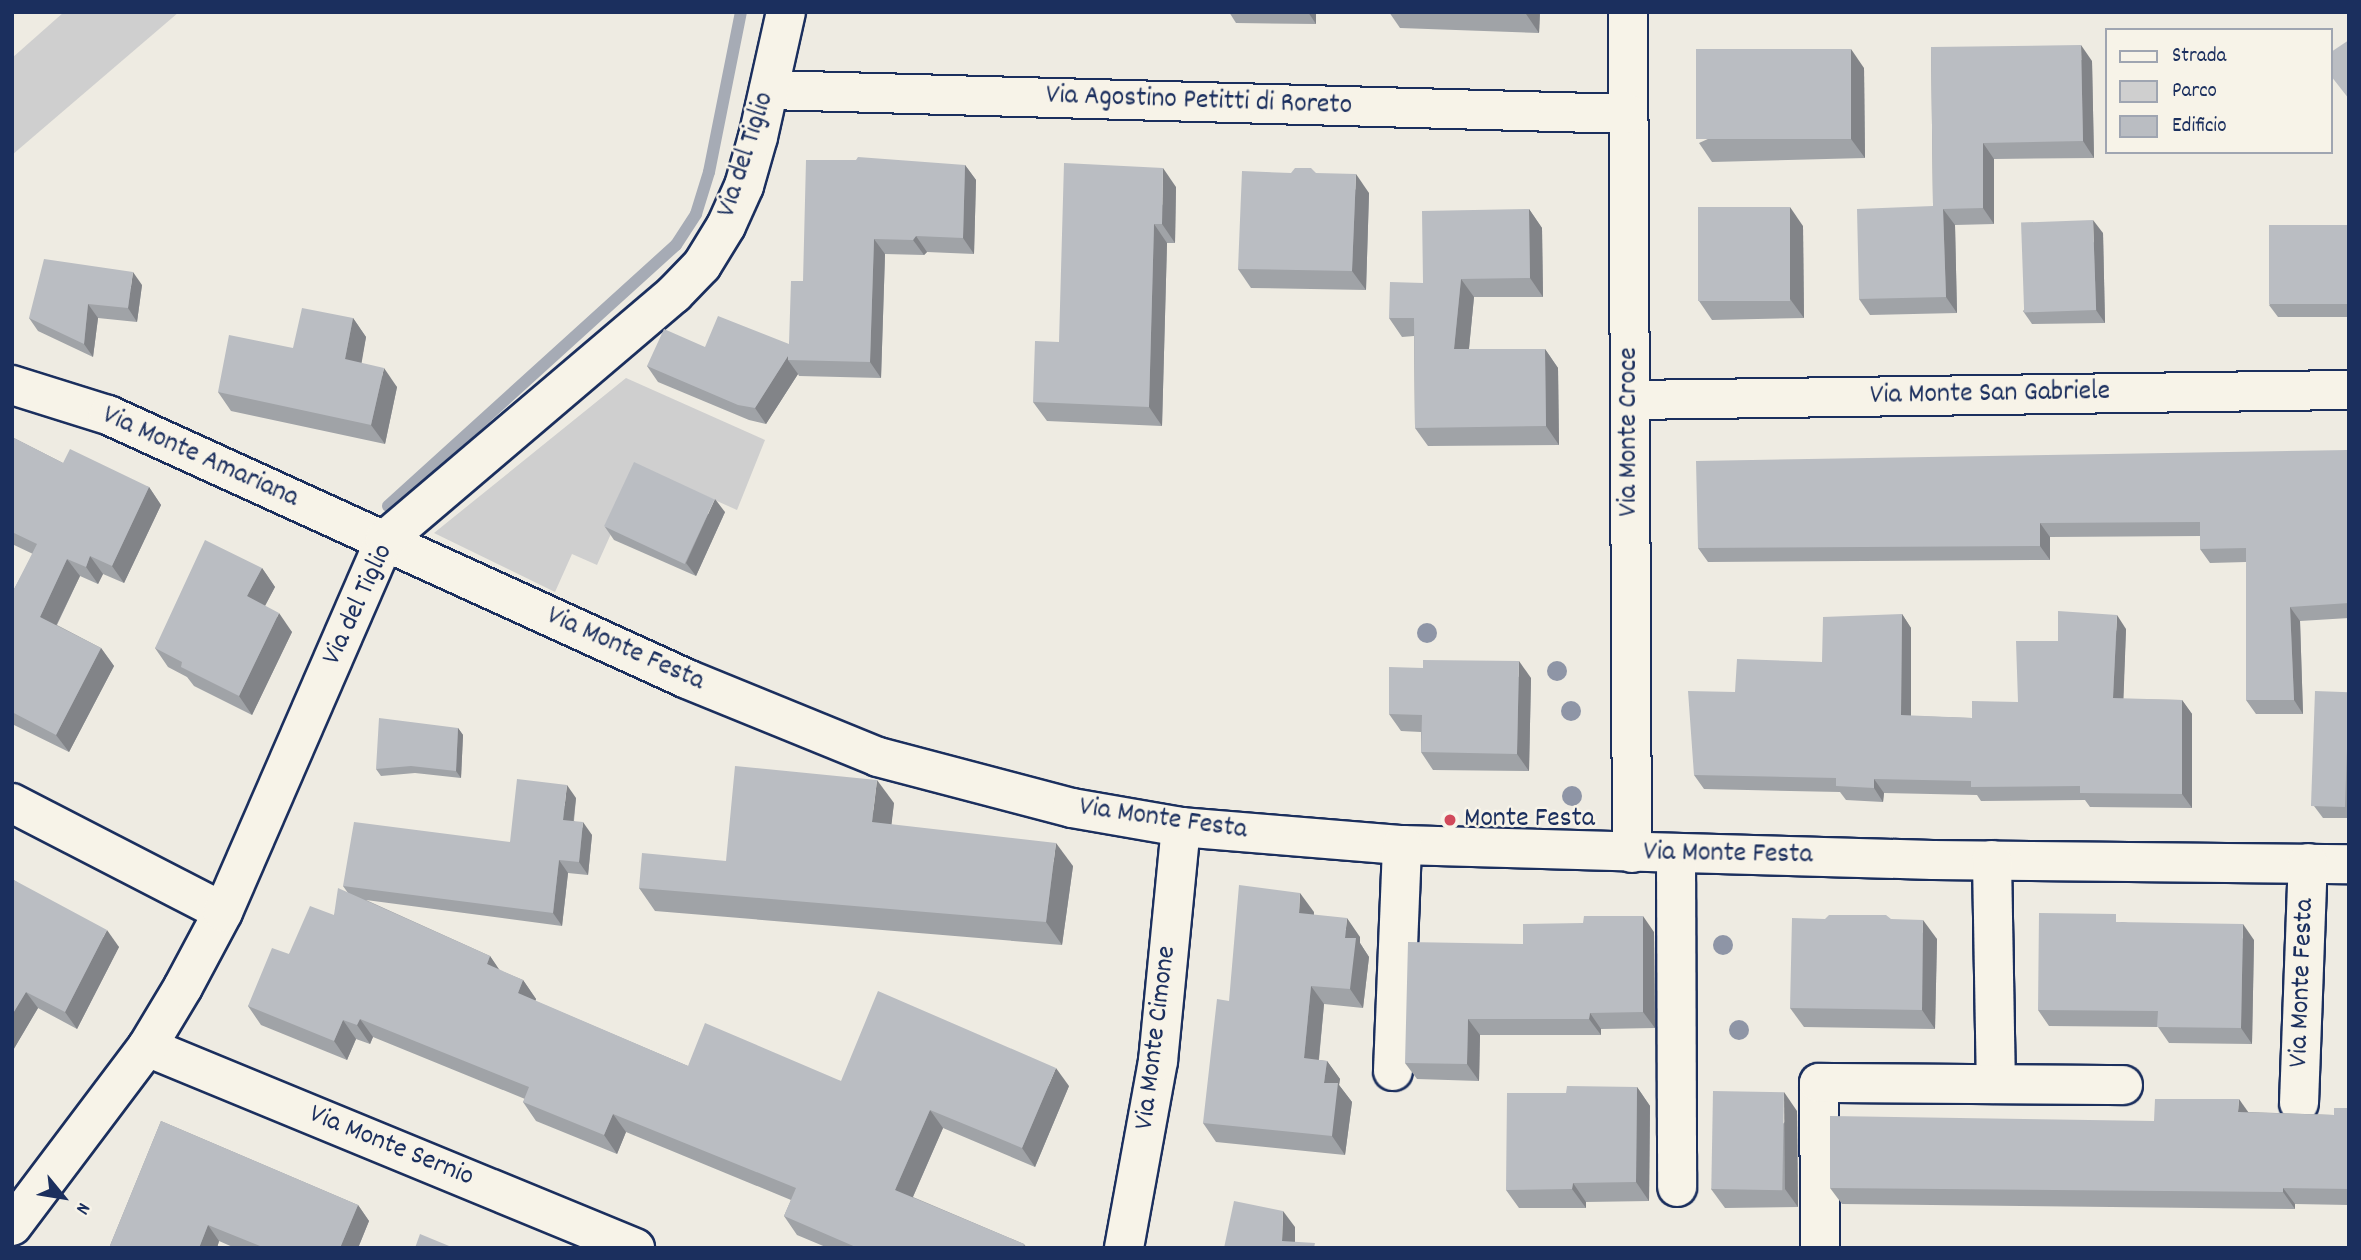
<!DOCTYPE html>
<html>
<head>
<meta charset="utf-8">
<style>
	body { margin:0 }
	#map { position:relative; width:2361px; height:1260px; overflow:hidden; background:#eeebe2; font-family:Dekko,sans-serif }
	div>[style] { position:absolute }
	.green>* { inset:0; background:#cfcfcf }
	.stream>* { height:12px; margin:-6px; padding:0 6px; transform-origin:6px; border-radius:6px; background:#a6abb5 }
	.roads { filter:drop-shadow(2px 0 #1b2f5e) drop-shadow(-2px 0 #1b2f5e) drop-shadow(0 2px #1b2f5e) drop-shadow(0 -2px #1b2f5e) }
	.minor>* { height:38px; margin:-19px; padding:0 19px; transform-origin:19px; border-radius:19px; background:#f7f3e8 }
	.trees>* { width:20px; height:20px; margin:-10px; border-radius:50%; background:#8e95a6 }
	.wall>* { inset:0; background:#a0a3a7 }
	.shaded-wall>* { inset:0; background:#828488 }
	.building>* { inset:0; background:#babdc2; transform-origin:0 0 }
	.dots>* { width:19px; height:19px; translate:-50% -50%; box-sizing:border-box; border:4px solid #f7f3e8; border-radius:50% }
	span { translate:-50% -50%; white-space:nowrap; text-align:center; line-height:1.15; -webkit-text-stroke:5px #f7f3e8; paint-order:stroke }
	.street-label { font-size:28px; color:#1b2f5e }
	.poi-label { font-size:28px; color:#1b2f5e }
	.left { translate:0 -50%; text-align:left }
	.frame { position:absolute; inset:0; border:14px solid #1b2f5e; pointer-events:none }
	.legend { position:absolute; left:2105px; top:28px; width:228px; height:126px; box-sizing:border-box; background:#f7f3e8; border:2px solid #9fa5b1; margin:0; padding:9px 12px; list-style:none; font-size:21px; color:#1b2f5e }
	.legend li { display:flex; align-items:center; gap:14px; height:35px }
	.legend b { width:35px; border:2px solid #9fa5b1 }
	.north { position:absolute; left:28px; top:1162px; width:70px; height:70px; -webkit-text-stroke:5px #f7f3e8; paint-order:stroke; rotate:120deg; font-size:19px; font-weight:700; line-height:28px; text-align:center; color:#1b2f5e }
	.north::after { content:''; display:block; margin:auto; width:24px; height:32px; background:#1b2f5e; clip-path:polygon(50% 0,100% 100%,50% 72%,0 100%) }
</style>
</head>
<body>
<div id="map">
	<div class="green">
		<i style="clip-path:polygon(64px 12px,179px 12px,12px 155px,12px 58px)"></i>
		<i style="clip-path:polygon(626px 378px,765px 440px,737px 510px,641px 467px,597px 565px,572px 554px,555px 592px,434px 533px)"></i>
	</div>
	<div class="stream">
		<i style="left:388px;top:506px;width:389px;rotate:-42.2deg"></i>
		<i style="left:676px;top:245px;width:37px;rotate:-57deg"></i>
		<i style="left:696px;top:214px;width:44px;rotate:-72.8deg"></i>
		<i style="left:709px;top:172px;width:163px;rotate:-78.7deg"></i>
	</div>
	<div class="roads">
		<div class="minor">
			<i style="left:1628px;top:12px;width:841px;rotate:89.73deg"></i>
			<i style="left:769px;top:90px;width:859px;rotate:1.6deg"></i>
			<i style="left:12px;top:385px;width:101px;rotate:17.4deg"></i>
			<i style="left:108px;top:415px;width:636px;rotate:24.51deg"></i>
			<i style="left:687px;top:679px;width:206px;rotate:22.2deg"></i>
			<i style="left:878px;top:757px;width:201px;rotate:14.7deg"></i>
			<i style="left:1072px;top:808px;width:111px;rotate:9.9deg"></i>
			<i style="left:1181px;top:827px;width:222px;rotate:4.7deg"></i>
			<i style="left:1402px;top:845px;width:531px;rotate:1.62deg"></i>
			<i style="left:1933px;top:860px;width:416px;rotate:0.6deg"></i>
			<i style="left:1630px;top:400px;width:719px;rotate:-0.8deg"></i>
			<i style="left:12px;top:803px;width:237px;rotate:27.3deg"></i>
			<i style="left:1676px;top:854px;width:333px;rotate:89.8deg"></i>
			<i style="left:1992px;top:860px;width:224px;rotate:89deg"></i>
			<i style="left:147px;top:1047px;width:528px;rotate:22.39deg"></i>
			<i style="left:1393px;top:1071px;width:226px;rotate:-87.7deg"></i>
			<i style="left:2299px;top:1103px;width:240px;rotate:-87.9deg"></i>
			<i style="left:12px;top:1226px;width:224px;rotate:-53deg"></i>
			<i style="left:147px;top:1047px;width:70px;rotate:-59deg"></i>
			<i style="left:183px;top:987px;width:85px;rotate:-61.9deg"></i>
			<i style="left:223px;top:912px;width:406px;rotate:-66.5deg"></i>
			<i style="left:385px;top:540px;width:380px;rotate:-40.4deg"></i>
			<i style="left:674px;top:294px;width:40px;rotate:-46deg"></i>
			<i style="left:702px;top:265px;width:46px;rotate:-58.4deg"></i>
			<i style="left:726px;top:226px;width:44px;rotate:-65.8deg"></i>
			<i style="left:744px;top:186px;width:51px;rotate:-74.1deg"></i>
			<i style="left:758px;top:137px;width:128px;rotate:-77.4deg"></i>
			<i style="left:1124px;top:1248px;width:190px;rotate:-79.7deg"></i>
			<i style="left:1158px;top:1061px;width:235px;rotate:-84.4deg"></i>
			<i style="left:1820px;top:1248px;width:165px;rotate:-90.3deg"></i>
			<i style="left:1819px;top:1083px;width:304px;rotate:0.4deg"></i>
		</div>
	</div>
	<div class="trees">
		<i style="left:1427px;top:633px"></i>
		<i style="left:1557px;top:671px"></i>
		<i style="left:1571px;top:711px"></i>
		<i style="left:1572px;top:796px"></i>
		<i style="left:1723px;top:945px"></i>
		<i style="left:1739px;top:1030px"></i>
	</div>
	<div class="wall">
		<i style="clip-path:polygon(1229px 12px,1316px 12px,1316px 24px,1236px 23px)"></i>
		<i style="clip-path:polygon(1389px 12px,1540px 12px,1539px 33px,1400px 28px)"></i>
		<i style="clip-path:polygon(1931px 47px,2092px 61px,2094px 158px,1994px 159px,1994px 224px,1955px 225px,1957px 313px,1870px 315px,1859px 299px,1933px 206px)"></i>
		<i style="clip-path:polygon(1864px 68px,1865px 158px,1712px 162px,1699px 143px)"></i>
		<i style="clip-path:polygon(965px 165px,976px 180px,974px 254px,927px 252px,924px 255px,885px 254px,881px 378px,799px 376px,798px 374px,766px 424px,749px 420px,658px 382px,647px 366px,705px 347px,789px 344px,803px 281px)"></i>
		<i style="clip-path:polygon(1291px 173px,1369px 193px,1366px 290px,1251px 288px,1238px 269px)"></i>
		<i style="clip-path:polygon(1176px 187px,1175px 243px,1167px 243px,1162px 426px,1047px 421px,1033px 402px,1059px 342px)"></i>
		<i style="clip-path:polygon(1529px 209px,1542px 228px,1543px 297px,1474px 297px,1469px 349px,1545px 349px,1558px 368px,1559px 445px,1428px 446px,1415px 428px,1414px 336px,1402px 337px,1389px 318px,1423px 283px)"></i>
		<i style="clip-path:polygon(2349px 225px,2349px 317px,2278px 317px,2269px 305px)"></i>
		<i style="clip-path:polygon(1803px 226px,1804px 318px,1712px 320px,1699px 301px)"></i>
		<i style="clip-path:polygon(2103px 233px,2105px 323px,2032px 324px,2023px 311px)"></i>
		<i style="clip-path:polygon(142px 285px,137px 322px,98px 318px,93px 357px,38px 331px,29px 318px)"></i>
		<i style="clip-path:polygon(353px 318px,366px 337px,361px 363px,397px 387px,385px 444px,231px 411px,218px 392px,293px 348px)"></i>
		<i style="clip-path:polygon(12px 437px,63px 463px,149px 487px,161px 505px,124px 583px,103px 574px,98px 584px,80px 576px,57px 625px,101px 648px,114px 666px,69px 752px,12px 724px,12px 593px,33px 554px,12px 544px)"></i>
		<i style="clip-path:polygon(2349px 450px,2349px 618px,2300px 621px,2303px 714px,2256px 714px,2246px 700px,2246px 562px,2210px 563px,2200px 549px,2200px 536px,2050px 537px,2050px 560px,1708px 562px,1698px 548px)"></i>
		<i style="clip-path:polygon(725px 512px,696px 576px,614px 540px,605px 527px)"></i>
		<i style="clip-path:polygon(262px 568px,275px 587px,265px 606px,292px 632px,252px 715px,194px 686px,187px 677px,168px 667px,155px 648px)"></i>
		<i style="clip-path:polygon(1902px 614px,1911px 628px,1911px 716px,1972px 718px,2018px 702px,2058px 641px,2126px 629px,2123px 699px,2182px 700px,2192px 714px,2192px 808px,2090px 807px,2085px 800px,1981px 801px,1977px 795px,1884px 793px,1883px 802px,1846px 800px,1840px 792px,1704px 789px,1694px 775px,1735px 692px,1822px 662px)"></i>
		<i style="clip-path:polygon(1423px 668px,1531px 678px,1529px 771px,1433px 770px,1421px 752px,1421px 732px,1401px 731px,1389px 714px)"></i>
		<i style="clip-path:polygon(2349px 692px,2349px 818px,2323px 818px,2314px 806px)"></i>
		<i style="clip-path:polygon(458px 728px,463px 735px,461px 778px,415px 773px,381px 776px,376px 769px)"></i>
		<i style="clip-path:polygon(576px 798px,574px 821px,592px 835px,588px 875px,568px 873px,562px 926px,366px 900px,490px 956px,499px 970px,523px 980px,536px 999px,535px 1001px,688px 1066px,841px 1081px,1069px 1086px,1035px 1167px,943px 1128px,913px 1197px,1024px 1244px,1027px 1248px,828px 1248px,797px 1235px,784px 1216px,791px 1200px,626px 1132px,617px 1154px,536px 1121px,523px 1102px,525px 1099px,373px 1037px,370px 1044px,356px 1039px,347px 1060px,261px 1025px,248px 1006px,289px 954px,334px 915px,348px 893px,343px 886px,510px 842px)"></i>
		<i style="clip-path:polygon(894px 803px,891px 825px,1073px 866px,1062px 945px,655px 911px,639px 888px,726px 861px)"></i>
		<i style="clip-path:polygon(12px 879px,119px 947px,77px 1029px,38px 1008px,12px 1052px)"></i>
		<i style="clip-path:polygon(1314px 912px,1314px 915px,1360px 937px,1360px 943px,1369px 957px,1363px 1008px,1324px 1004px,1319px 1060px,1327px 1061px,1340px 1079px,1339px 1085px,1352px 1102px,1345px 1155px,1216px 1142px,1203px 1123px)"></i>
		<i style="clip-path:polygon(1891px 919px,1937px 939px,1935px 1029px,1804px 1027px,1790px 1008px)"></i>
		<i style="clip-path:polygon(2121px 922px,2254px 940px,2252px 1044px,2169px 1043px,2158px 1027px,2049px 1026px,2038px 1010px)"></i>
		<i style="clip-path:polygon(1654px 932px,1655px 1028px,1601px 1029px,1601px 1035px,1480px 1035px,1479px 1081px,1417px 1079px,1405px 1063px,1523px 944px)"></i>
		<i style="clip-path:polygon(1637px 1087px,1650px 1106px,1649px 1201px,1586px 1202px,1586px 1208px,1519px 1208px,1506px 1190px,1566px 1093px)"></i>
		<i style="clip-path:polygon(2349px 1108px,2349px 1205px,2295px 1204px,2295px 1209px,1842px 1204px,1830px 1188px,2154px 1121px,2248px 1112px,2334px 1115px)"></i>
		<i style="clip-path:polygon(1797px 1111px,1798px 1207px,1725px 1208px,1711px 1189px)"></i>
		<i style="clip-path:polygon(161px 1121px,358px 1205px,369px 1221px,358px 1248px,235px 1248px,219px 1241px,217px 1248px,109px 1248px)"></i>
	</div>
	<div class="shaded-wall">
		<i style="clip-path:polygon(1308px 12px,1316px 12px,1316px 24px)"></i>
		<i style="clip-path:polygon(1526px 12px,1540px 12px,1539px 33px,1526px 14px)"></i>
		<i style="clip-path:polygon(2081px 45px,2092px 61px,2094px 158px,2083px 141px)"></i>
		<i style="clip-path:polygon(1851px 49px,1864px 68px,1865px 158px,1851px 139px)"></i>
		<i style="clip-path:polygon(1983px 143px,1994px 159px,1994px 224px,1983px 208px)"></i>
		<i style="clip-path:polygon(965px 165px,976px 180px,974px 254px,963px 238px)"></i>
		<i style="clip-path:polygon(1163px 168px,1176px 187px,1175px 243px,1162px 224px)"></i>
		<i style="clip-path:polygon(1356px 174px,1369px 193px,1366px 290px,1352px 271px)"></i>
		<i style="clip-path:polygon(1790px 207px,1803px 226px,1804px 318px,1790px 299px)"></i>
		<i style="clip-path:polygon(1529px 209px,1542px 228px,1543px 297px,1530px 278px)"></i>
		<i style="clip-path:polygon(1943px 209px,1955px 225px,1957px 313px,1946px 297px)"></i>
		<i style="clip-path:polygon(2093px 220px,2103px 233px,2105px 323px,2096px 310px)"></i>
		<i style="clip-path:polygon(1154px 224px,1167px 243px,1162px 426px,1149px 407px)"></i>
		<i style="clip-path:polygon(916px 236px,927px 252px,924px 255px,913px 240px)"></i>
		<i style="clip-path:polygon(874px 239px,885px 254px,881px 378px,870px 362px)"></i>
		<i style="clip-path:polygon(133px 272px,142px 285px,137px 322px,128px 308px)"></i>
		<i style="clip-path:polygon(1461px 279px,1474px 297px,1467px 368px,1454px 349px)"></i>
		<i style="clip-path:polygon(88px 304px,98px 318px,93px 357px,84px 344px)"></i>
		<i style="clip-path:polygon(353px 318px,366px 337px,359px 378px,345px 359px)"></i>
		<i style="clip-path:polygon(1545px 349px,1558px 368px,1559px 445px,1546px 426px)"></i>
		<i style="clip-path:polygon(788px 356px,788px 360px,798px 374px,766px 424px,755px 408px)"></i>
		<i style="clip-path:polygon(384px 368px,397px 387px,385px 444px,371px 425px)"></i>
		<i style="clip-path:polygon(149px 487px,161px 505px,124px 583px,112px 566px)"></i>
		<i style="clip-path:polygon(715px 499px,725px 512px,696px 576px,686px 563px)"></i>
		<i style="clip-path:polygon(2040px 523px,2050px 537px,2050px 560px,2040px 546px)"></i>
		<i style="clip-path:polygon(90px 556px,103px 574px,98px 584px,86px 567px)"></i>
		<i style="clip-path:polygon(67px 559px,80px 576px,52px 634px,40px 617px)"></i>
		<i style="clip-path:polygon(262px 568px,275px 587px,260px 615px,247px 596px)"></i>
		<i style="clip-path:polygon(2290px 607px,2300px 621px,2303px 714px,2294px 700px)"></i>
		<i style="clip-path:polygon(279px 613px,292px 632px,252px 715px,239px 696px)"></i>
		<i style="clip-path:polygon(1902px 614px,1911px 628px,1911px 729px,1901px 715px)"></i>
		<i style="clip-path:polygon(2117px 615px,2126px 629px,2123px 712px,2113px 698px)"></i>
		<i style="clip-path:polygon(101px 648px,114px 666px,69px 752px,56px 735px)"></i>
		<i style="clip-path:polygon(1519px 661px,1531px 678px,1529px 771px,1517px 754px)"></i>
		<i style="clip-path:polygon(2182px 700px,2192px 714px,2192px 808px,2182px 794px)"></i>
		<i style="clip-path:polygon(458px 728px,463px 735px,461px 778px,456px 771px)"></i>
		<i style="clip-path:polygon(1874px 779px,1884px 793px,1883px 802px,1874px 788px)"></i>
		<i style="clip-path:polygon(877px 780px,894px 803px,889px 846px,872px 822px)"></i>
		<i style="clip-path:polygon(567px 785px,576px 798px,572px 833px,563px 820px)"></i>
		<i style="clip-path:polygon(583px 822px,592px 835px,588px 875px,579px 862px)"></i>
		<i style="clip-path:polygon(1056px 843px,1073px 866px,1062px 945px,1046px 922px)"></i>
		<i style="clip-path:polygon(559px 860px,568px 873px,562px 926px,553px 913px)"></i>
		<i style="clip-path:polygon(1300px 893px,1314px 912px,1313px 932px,1299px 913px)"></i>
		<i style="clip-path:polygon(1643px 916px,1654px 932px,1655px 1028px,1643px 1012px)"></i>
		<i style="clip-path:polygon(1347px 918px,1360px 937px,1360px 943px,1369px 957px,1363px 1008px,1350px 989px,1345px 938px)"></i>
		<i style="clip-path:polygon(1923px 920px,1937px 939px,1935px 1029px,1922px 1010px)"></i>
		<i style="clip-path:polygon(2243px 924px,2254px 940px,2252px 1044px,2241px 1028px)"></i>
		<i style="clip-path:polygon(107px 930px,119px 947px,77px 1029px,65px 1012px)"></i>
		<i style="clip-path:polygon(490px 956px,503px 975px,487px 964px)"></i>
		<i style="clip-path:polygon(523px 980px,536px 999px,531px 1012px,518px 993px)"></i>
		<i style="clip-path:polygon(1311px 986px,1324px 1004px,1317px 1077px,1304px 1058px)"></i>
		<i style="clip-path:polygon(26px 992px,38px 1008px,12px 1052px,12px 1015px)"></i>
		<i style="clip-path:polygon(1590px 1013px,1601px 1029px,1601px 1035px,1589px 1019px)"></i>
		<i style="clip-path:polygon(360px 1019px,373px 1037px,370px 1044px,357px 1025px)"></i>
		<i style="clip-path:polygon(1468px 1019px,1480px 1035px,1479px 1081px,1467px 1064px)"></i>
		<i style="clip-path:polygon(343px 1020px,356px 1039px,347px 1060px,334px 1041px)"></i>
		<i style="clip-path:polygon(1327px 1061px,1340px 1079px,1339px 1085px,1352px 1102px,1345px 1155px,1332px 1136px,1324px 1083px)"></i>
		<i style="clip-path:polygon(1056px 1068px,1069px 1086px,1035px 1167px,1022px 1148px)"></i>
		<i style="clip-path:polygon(1637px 1087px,1650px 1106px,1649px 1201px,1636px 1182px)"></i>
		<i style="clip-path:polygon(1784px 1092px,1797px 1111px,1798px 1207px,1785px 1189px)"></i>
		<i style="clip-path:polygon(2239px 1099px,2251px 1116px,2238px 1112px)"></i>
		<i style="clip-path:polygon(930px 1110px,943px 1128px,908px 1208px,895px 1190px)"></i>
		<i style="clip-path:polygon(613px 1114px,626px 1132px,617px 1154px,604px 1135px)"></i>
		<i style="clip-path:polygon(1573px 1183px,1586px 1202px,1586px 1208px,1572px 1189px)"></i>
		<i style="clip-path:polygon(2283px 1188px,2295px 1204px,2295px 1209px,2283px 1192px)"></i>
		<i style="clip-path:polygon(358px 1205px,369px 1221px,358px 1248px,340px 1248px)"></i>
		<i style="clip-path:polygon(1283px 1211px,1295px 1227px,1295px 1248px,1282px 1241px)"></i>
		<i style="clip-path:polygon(208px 1225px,219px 1241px,217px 1248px,199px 1248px)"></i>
	</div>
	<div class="building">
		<i style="clip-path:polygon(1478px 12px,1526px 12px,1526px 14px)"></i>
		<i style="clip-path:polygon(2349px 40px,2349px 99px,2331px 76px,2331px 52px)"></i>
		<i style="clip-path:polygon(2081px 45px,2083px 141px,1983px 143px,1983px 208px,1943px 209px,1946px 297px,1859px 299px,1857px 209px,1933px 206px,1931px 47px)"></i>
		<i style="left:1851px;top:49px;width:90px;height:155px;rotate:90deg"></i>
		<i style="clip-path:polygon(858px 157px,965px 165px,963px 238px,916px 236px,913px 240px,874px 239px,870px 362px,788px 360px,788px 356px,755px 408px,738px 405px,647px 366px,664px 329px,705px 347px,718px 316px,789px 344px,791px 281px,803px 281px,806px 160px,856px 160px)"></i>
		<i style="clip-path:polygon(1064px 163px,1163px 168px,1162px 224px,1154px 224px,1149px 407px,1033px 402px,1035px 341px,1059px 342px)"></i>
		<i style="clip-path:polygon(1295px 168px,1311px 168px,1316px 173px,1356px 174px,1352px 271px,1238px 269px,1242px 171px,1291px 173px)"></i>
		<i style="left:1698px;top:207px;width:92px;height:94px"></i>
		<i style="clip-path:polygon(1529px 209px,1530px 278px,1461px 279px,1454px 349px,1545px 349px,1546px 426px,1415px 428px,1414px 318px,1389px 318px,1390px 282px,1423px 283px,1422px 211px)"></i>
		<i style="left:2093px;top:220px;width:90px;height:72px;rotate:88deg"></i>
		<i style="left:2349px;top:225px;width:79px;height:80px;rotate:90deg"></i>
		<i style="clip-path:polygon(44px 259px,133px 272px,128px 308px,88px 304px,84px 344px,29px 318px)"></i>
		<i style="clip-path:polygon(302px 308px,353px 318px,345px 359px,384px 368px,371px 425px,218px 392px,229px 335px,293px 348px)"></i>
		<i style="clip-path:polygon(12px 437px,63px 463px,70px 449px,149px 487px,112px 566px,90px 556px,86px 567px,67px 559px,40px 617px,101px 648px,56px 735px,12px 712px,12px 593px,37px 544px,12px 532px)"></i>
		<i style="clip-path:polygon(2349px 450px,2349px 603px,2290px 607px,2294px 700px,2246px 700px,2246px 548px,2200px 549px,2200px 522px,2040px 523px,2040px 546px,1698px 548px,1696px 461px)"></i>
		<i style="left:634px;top:462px;width:89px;height:71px;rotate:25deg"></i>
		<i style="clip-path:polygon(205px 540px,262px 568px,247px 596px,279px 613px,239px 696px,181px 667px,182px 662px,155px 648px)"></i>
		<i style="clip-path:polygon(2058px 611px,2117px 615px,2113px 698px,2182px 700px,2182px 794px,2080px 793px,2080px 786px,1971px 787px,1971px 781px,1874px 779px,1874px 788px,1836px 786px,1836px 778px,1694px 775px,1688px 691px,1735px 692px,1737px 659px,1822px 662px,1823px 617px,1902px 614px,1901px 715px,1972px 718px,1972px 701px,2018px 702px,2016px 641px,2058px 641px)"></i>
		<i style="clip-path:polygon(1423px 660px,1519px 661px,1517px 754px,1421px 752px,1422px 715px,1389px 714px,1389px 667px,1423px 668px)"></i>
		<i style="left:2315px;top:691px;width:34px;height:115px;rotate:2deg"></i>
		<i style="clip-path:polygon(379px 718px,458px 728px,456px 771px,411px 766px,376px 769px)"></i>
		<i style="clip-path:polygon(735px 766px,877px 780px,872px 822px,1056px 843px,1046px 922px,639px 888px,642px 853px,726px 861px)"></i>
		<i style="clip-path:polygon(517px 779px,567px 785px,563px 820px,583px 822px,579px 862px,559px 860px,553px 913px,343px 886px,354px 822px,510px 842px)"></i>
		<i style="clip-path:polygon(12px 879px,107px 930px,65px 1012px,26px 992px,12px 1015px)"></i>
		<i style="clip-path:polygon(1239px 885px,1300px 893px,1299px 913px,1347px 918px,1345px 938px,1356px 938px,1350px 989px,1311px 986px,1304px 1058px,1327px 1061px,1324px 1083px,1338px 1083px,1332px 1136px,1203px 1123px,1217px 999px,1229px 1001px)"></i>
		<i style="clip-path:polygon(338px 888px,490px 956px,487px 964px,523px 980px,518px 993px,688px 1066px,705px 1023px,841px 1081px,878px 991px,1056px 1068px,1022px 1148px,930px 1110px,895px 1190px,1024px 1244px,1023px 1248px,858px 1248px,784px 1216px,796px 1188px,613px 1114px,604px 1135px,523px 1102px,529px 1087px,360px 1019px,357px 1025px,343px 1020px,334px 1041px,248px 1006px,272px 948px,289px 954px,310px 906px,334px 915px)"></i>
		<i style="clip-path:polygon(2039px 913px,2116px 914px,2116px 922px,2243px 924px,2241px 1028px,2157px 1027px,2158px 1011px,2038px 1010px)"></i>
		<i style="clip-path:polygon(1829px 915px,1886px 915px,1891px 919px,1923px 920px,1922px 1010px,1790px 1008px,1792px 918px,1825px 919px)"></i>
		<i style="clip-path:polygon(1584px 916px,1643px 916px,1643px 1012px,1590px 1013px,1589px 1019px,1468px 1019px,1467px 1064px,1405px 1063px,1408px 942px,1523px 944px,1523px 924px,1583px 923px)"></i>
		<i style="clip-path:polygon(1567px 1086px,1637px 1087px,1636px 1182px,1573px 1183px,1572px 1189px,1506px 1190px,1507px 1093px,1566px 1093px)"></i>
		<i style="left:1713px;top:1091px;width:71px;height:98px;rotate:1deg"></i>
		<i style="clip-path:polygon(2155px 1099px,2239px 1099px,2238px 1112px,2334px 1115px,2334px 1108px,2349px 1108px,2349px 1189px,2283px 1188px,2283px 1192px,1830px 1188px,1830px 1116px,2154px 1121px)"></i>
		<i style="clip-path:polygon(161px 1121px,358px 1205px,340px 1248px,265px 1248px,208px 1225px,199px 1248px,109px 1248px)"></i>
		<i style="clip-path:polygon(1234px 1201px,1283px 1211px,1282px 1241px,1315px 1243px,1314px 1248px,1224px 1248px)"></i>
		<i style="clip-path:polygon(420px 1234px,454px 1248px,415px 1248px)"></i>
	</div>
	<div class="dots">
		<i style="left:1450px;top:820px;background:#d1495b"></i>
	</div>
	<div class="street-label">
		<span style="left:1199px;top:102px;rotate:2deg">Via Agostino Petitti di Roreto</span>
		<span style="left:747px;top:155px;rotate:-72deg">Via del Tiglio</span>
		<span style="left:1990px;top:395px;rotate:-1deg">Via Monte San Gabriele</span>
		<span style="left:1630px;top:432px;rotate:-90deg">Via Monte Croce</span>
		<span style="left:200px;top:458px;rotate:24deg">Via Monte Amariana</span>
		<span style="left:359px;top:605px;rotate:-65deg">Via del Tiglio</span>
		<span style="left:625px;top:650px;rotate:24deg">Via Monte Festa</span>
		<span style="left:1163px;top:820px;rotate:8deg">Via Monte Festa</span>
		<span style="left:1728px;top:855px;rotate:1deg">Via Monte Festa</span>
		<span style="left:2303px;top:983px;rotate:-88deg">Via Monte Festa</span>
		<span style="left:1157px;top:1038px;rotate:-83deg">Via Monte Cimone</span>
		<span style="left:391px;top:1147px;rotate:22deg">Via Monte Sernio</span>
	</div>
	<div class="poi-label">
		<span class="left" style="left:1464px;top:820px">Monte Festa</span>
	</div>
	<div class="frame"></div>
	<ul class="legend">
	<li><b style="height:9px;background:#f7f3e8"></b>Strada</li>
	<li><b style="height:19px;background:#cfcfcf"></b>Parco</li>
	<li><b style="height:19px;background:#babdc2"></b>Edificio</li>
	</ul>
	<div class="north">N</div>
</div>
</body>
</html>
